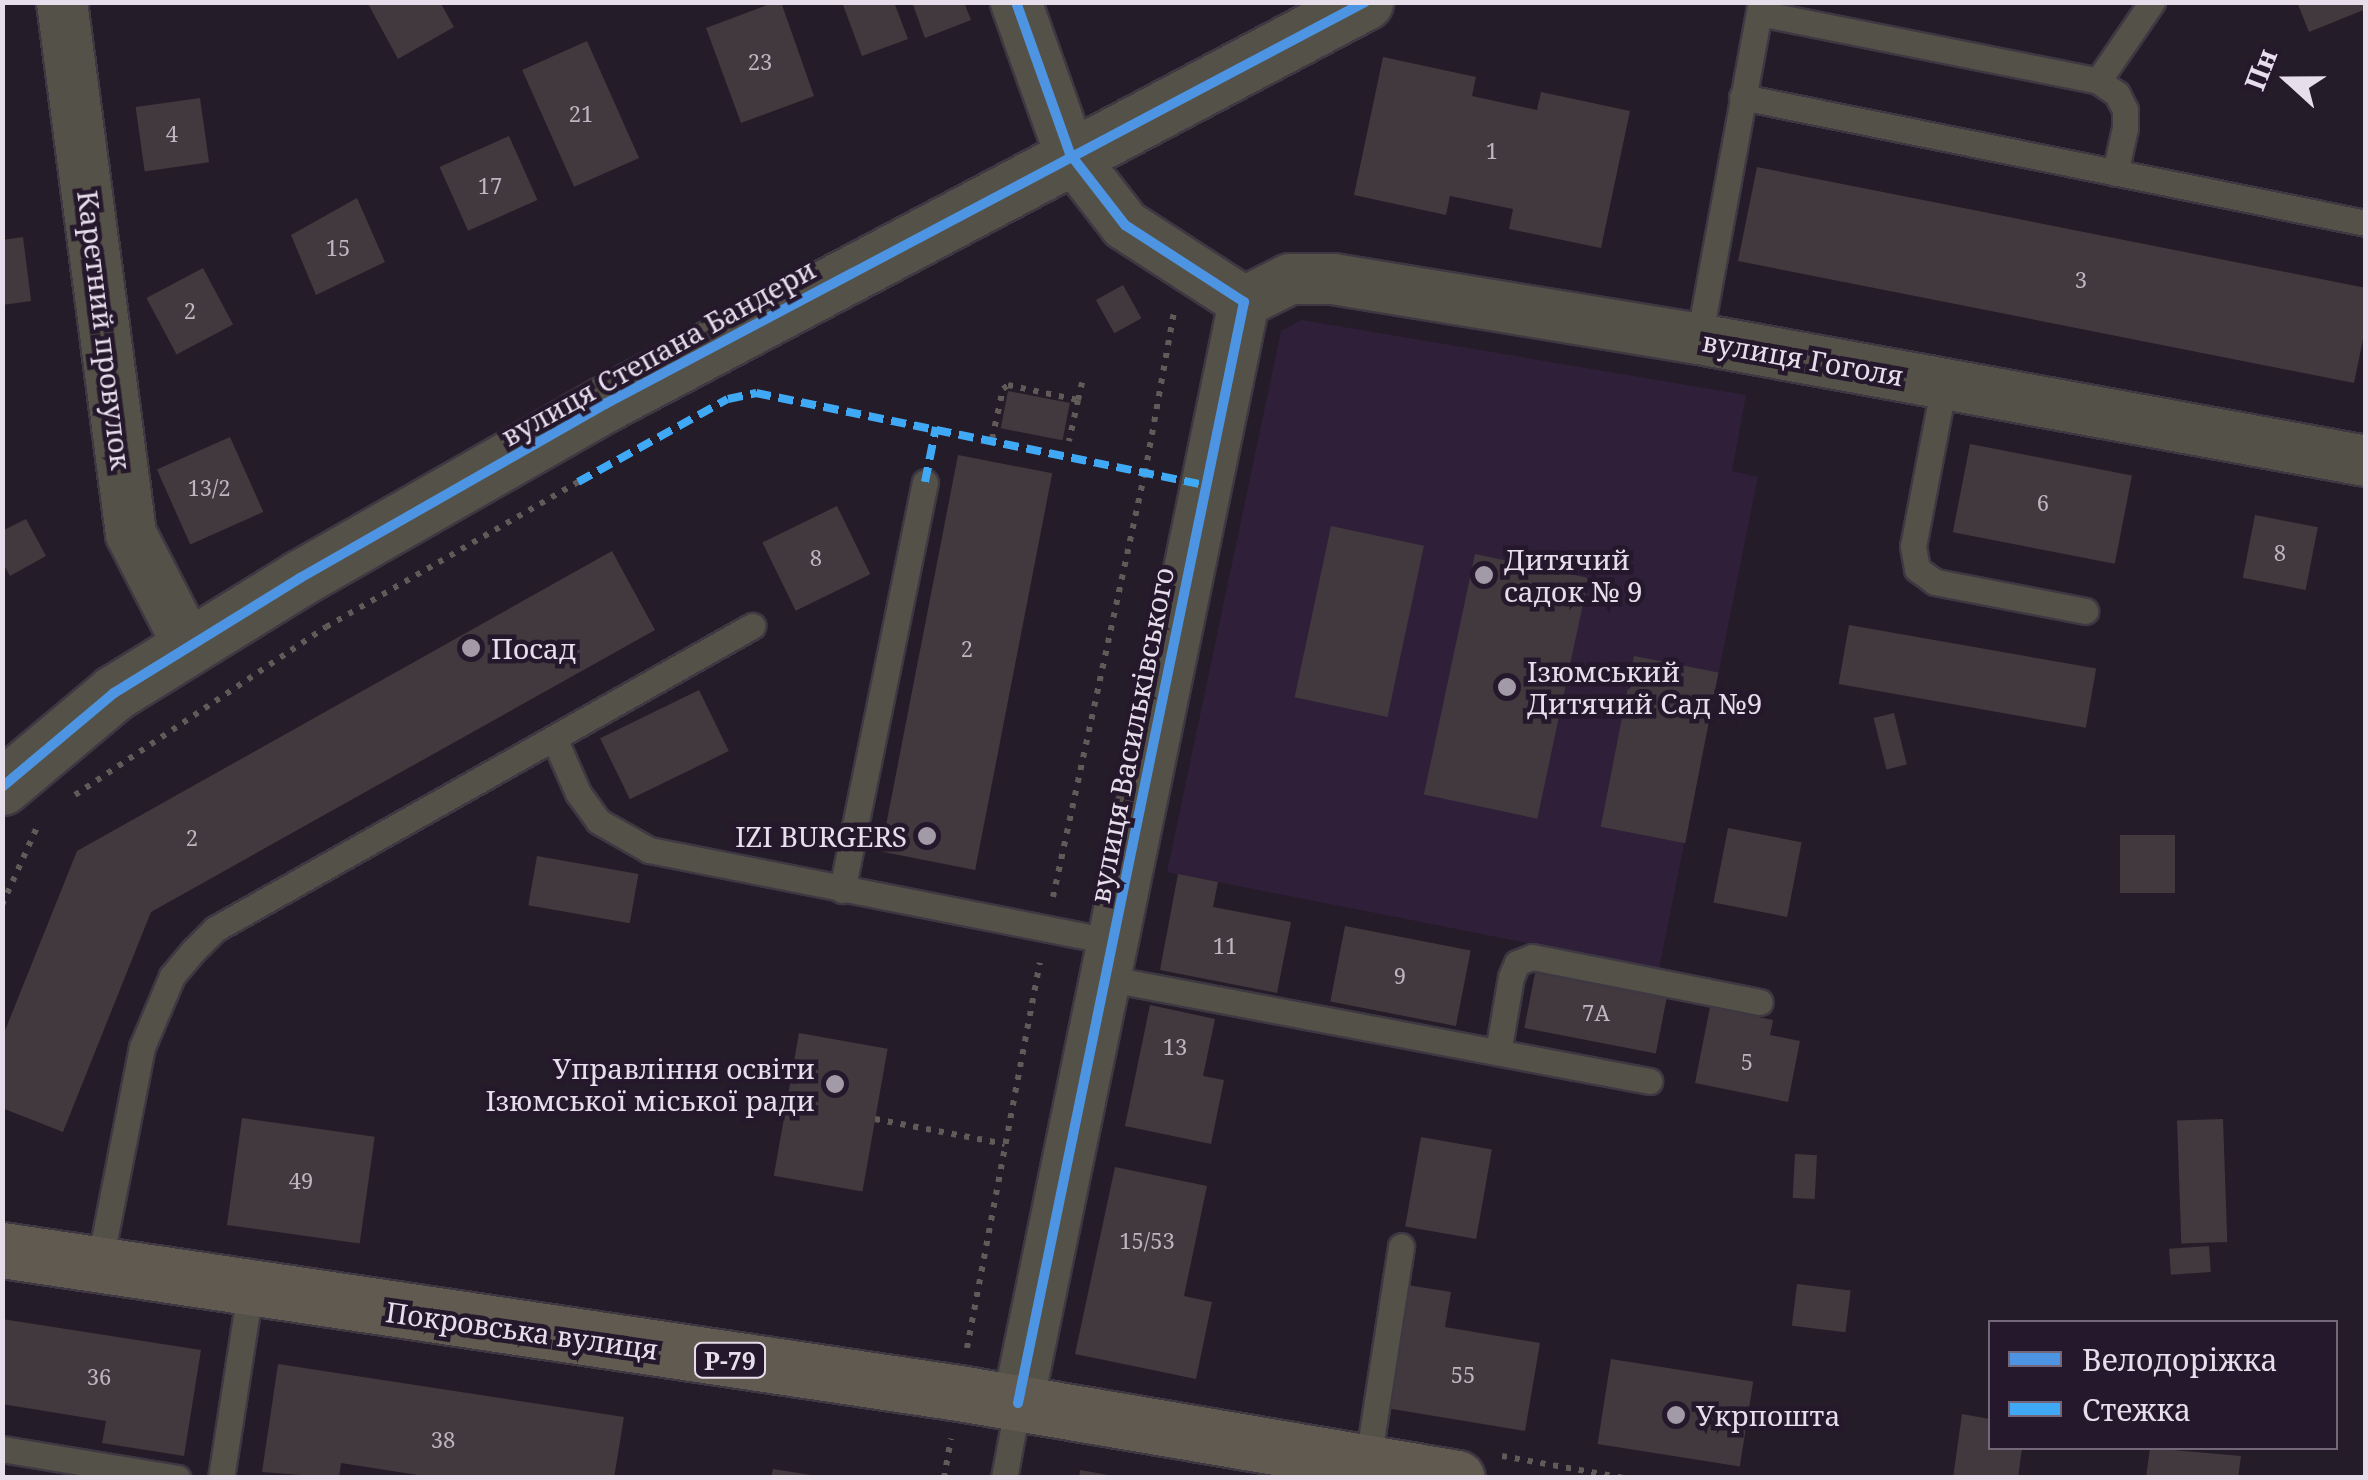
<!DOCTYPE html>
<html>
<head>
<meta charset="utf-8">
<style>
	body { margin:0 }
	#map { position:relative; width:2368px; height:1480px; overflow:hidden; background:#241c28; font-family:"Noto Serif",serif }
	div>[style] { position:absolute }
	.built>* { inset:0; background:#2f1f38 }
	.building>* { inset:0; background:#42393e; transform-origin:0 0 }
	.path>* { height:6px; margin-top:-3px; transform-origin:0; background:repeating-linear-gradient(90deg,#605b58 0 5px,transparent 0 13px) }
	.roads { filter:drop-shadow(2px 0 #3e3843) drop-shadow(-2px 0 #3e3843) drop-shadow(0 2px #3e3843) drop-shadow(0 -2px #3e3843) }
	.service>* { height:25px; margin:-12.5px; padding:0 12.5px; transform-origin:12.5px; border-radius:12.5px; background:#545248 }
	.minor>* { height:50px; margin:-25px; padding:0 25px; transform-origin:25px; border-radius:25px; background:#545248 }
	.tertiary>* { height:55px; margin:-27.5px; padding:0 27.5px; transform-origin:27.5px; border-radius:27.5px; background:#545248 }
	.primary>* { height:55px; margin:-27.5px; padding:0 27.5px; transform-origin:27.5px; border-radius:27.5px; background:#605a51 }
	.quiet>* { height:8px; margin-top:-4px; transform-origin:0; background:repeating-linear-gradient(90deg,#3fa9f5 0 15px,transparent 0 23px) }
	.cycleway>* { height:10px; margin:-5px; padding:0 5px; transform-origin:5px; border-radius:5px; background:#4d94e3 }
	.dots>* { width:28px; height:28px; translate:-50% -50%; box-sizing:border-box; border:5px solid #26182c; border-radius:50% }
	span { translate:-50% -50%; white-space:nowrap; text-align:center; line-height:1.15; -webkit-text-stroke:9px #26182c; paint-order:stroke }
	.number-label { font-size:22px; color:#beb5c0 }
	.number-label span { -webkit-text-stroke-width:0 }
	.shield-label span { padding:2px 8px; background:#26182c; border:2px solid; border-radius:8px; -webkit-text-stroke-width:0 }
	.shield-label { font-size:25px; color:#e7deec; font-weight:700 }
	.street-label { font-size:28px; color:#e7deec }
	.poi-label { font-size:28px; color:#e7deec }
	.left { translate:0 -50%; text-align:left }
	.right { translate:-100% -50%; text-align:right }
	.frame { position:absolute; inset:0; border:5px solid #e7deec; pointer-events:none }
	.legend { position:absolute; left:1988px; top:1320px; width:350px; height:130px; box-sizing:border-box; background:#26182c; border:2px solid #736779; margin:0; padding:12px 18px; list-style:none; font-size:30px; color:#e7deec }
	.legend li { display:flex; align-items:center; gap:20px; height:50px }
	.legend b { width:50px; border:2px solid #736779 }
	.north { position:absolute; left:2238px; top:30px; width:100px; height:100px; -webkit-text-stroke:8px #26182c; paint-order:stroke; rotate:291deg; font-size:28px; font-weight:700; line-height:40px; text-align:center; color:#e7deec }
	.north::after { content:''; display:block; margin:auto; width:35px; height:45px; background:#e7deec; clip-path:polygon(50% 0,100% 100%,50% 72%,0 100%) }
</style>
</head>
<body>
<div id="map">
	<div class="built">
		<i style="clip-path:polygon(1302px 320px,1746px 395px,1732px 471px,1758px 477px,1659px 969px,1167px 872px,1281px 331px)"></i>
	</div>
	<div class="building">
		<i style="clip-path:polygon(367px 2px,440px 2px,454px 27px,398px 59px)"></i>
		<i style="clip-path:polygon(775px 2px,781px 2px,814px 96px,741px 123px,706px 28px)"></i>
		<i style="clip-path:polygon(842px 2px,894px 2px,908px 39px,862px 56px)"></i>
		<i style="clip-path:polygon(912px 2px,964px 2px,971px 20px,925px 38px)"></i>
		<i style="clip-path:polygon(2297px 2px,2366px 2px,2366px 9px,2309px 32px)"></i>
		<i style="left:587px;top:41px;width:128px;height:71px;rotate:66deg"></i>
		<i style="clip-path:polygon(1383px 57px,1476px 77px,1472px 96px,1537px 110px,1541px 92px,1630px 111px,1601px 248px,1509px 229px,1513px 209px,1450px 196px,1446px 215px,1354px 195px)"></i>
		<i style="left:200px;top:98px;width:65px;height:65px;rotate:82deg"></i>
		<i style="left:509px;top:136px;width:70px;height:76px;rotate:66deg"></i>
		<i style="clip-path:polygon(1757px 167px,2366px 288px,2366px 325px,2354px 383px,1738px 261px)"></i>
		<i style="clip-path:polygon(357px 198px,385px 262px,316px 295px,291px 235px)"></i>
		<i style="clip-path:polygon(23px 237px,31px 301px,2px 305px,2px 240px)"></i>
		<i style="left:203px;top:268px;width:64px;height:64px;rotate:62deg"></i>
		<i style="left:1123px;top:285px;width:38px;height:31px;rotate:61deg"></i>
		<i style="left:1008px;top:391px;width:63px;height:38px;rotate:11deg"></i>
		<i style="left:230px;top:437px;width:82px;height:80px;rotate:66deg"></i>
		<i style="left:1970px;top:444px;width:165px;height:90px;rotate:11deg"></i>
		<i style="left:958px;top:455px;width:96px;height:404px;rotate:11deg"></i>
		<i style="left:837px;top:506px;width:76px;height:83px;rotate:64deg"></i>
		<i style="left:2255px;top:515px;width:64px;height:64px;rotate:11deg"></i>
		<i style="clip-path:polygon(26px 519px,46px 556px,10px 576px,2px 562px,2px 531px)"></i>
		<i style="left:1331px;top:526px;width:95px;height:175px;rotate:12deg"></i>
		<i style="clip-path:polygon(612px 551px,655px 630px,151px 912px,63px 1132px,2px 1108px,2px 1038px,77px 851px)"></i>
		<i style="left:1475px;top:554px;width:116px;height:246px;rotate:12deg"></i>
		<i style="left:1849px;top:625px;width:251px;height:60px;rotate:10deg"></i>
		<i style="left:1634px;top:656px;width:86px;height:174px;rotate:11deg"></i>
		<i style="left:699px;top:690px;width:68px;height:110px;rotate:64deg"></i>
		<i style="left:1894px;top:713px;width:53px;height:21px;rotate:76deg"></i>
		<i style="left:1728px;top:828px;width:75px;height:76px;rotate:11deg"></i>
		<i style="left:2175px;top:835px;width:58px;height:55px;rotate:90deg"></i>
		<i style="left:537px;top:856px;width:103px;height:50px;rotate:10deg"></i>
		<i style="clip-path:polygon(1178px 874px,1218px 882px,1213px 907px,1291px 922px,1277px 993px,1160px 970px)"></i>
		<i style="left:1345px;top:926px;width:128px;height:77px;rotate:11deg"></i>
		<i style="left:1535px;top:973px;width:134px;height:56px;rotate:11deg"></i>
		<i style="clip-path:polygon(1150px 1005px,1215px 1019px,1203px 1076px,1224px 1080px,1211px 1144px,1125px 1126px)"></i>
		<i style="clip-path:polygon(1710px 1007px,1773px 1020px,1770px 1035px,1800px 1041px,1788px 1102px,1695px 1083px)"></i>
		<i style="left:799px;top:1033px;width:90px;height:145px;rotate:10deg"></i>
		<i style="left:242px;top:1118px;width:134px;height:108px;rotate:8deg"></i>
		<i style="left:2223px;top:1119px;width:123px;height:46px;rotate:88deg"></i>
		<i style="left:1421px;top:1137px;width:72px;height:91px;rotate:10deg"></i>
		<i style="left:1795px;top:1154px;width:22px;height:44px;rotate:3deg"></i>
		<i style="clip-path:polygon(1115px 1167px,1207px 1186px,1184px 1296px,1212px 1302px,1196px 1379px,1075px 1354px)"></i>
		<i style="left:2209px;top:1246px;width:26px;height:40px;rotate:86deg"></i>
		<i style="left:1797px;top:1284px;width:54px;height:42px;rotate:7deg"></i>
		<i style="clip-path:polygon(1407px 1285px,1451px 1292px,1445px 1327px,1540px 1343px,1525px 1431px,1386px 1408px)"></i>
		<i style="clip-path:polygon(2px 1319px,201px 1350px,184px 1456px,102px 1443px,106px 1421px,2px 1404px)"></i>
		<i style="left:1611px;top:1359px;width:144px;height:86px;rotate:9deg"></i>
		<i style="clip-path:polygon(278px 1364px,624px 1417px,614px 1478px,437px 1478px,341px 1463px,339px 1478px,262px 1472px)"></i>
		<i style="clip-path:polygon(1962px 1414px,1990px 1419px,1990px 1448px,2022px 1448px,2018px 1478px,1953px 1478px)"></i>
		<i style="clip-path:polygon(2150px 1448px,2241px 1456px,2238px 1478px,2146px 1478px)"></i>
		<i style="clip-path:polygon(773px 1469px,811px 1475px,811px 1478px,771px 1478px)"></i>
		<i style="clip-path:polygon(1080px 1470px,1114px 1476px,1113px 1478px,1079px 1478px)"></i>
	</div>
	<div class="path">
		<i style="left:1078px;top:400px;width:23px;rotate:-77deg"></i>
		<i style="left:992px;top:439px;width:51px;rotate:-77.6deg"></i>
		<i style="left:1003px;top:389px;width:6px;rotate:-39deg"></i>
		<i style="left:1008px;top:385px;width:72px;rotate:12.1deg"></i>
		<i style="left:1078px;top:400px;width:42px;rotate:102.4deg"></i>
		<i style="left:75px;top:795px;width:302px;rotate:-33.8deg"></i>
		<i style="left:326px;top:627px;width:291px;rotate:-29.9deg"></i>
		<i style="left:1053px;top:897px;width:434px;rotate:-77.8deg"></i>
		<i style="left:1145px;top:473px;width:164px;rotate:-79.8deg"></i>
		<i style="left:2px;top:905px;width:88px;rotate:-65.8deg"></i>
		<i style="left:875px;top:1119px;width:132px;rotate:10.9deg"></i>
		<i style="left:967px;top:1348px;width:392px;rotate:-79.3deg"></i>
		<i style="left:1502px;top:1456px;width:124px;rotate:10.2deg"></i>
		<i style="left:944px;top:1478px;width:40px;rotate:-80deg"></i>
	</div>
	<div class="roads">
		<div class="service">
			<i style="left:1759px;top:13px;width:346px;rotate:11.3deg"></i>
			<i style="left:2098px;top:81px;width:23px;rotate:34deg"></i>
			<i style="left:2117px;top:94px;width:18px;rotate:63deg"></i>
			<i style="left:2125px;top:110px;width:18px;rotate:90deg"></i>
			<i style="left:2125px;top:128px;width:46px;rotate:102.5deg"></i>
			<i style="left:2098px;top:81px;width:96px;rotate:-55.6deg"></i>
			<i style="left:1742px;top:97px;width:637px;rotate:11.42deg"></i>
			<i style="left:1699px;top:339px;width:343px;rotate:-79.6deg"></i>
			<i style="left:1944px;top:384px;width:165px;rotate:100.8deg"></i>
			<i style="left:1913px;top:546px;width:23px;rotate:80deg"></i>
			<i style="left:1917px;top:569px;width:22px;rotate:36deg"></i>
			<i style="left:1935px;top:582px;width:153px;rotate:10.9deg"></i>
			<i style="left:554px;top:738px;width:60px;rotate:66.4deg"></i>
			<i style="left:578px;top:793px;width:34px;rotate:54deg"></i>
			<i style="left:598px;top:821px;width:59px;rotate:29.6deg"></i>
			<i style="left:649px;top:850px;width:472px;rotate:11.2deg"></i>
			<i style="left:842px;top:890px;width:416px;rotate:-78.5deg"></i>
			<i style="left:1105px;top:978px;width:554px;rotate:10.72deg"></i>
			<i style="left:1498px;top:1052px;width:76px;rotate:-80.2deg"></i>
			<i style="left:1511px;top:977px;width:15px;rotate:-67deg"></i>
			<i style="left:1517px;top:963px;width:16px;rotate:-22deg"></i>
			<i style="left:1532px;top:957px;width:232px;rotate:11.2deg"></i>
			<i style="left:99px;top:1266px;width:223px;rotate:-78.9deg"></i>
			<i style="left:142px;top:1047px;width:77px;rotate:-67.1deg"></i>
			<i style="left:172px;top:976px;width:33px;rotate:-50deg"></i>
			<i style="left:193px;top:951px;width:31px;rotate:-45deg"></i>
			<i style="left:215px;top:929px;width:617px;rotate:-29.43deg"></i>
			<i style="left:1372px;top:1434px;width:190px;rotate:-81.2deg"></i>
			<i style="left:2px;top:1449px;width:178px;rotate:9.4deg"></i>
			<i style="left:221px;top:1478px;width:190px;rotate:-81.2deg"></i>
			<i style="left:1004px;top:1478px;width:76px;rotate:-79.4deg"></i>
		</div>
		<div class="minor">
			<i style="left:62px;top:2px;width:536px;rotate:82.61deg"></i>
			<i style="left:131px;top:534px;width:125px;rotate:62.8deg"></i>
			<i style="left:1016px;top:2px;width:161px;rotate:70.4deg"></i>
			<i style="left:1070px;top:154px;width:90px;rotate:52.2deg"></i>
			<i style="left:1125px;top:225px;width:142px;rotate:32.9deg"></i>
			<i style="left:1244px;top:302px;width:1124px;rotate:101.6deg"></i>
			<i style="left:1244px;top:302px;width:51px;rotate:-26.6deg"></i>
			<i style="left:1290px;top:279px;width:43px"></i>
			<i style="left:1333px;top:279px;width:371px;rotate:9.3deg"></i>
			<i style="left:1699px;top:339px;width:678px;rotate:10.37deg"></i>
		</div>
		<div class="tertiary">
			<i style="left:2px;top:787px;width:146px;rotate:-40deg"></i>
			<i style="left:114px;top:693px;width:219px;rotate:-31.7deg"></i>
			<i style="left:300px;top:578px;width:351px;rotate:-29.7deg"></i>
			<i style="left:605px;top:404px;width:860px;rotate:-27.88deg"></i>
		</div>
		<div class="primary">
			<i style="left:2px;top:1250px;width:968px;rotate:8.5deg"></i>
			<i style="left:959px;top:1393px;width:505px;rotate:9.69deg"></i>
		</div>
	</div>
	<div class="quiet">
		<i style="left:578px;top:482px;width:171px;rotate:-29deg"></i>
		<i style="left:728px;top:399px;width:29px;rotate:-12deg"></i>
		<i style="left:756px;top:393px;width:457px;rotate:11.6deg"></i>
		<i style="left:925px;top:482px;width:56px;rotate:-78.7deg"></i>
	</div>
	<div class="cycleway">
		<i style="left:1016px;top:2px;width:161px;rotate:70.4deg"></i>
		<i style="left:1070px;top:154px;width:90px;rotate:52.2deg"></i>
		<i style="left:1125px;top:225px;width:142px;rotate:32.9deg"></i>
		<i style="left:1244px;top:302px;width:1124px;rotate:101.6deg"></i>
		<i style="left:2px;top:787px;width:146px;rotate:-40deg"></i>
		<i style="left:114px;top:693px;width:219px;rotate:-31.7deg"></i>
		<i style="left:300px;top:578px;width:351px;rotate:-29.7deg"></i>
		<i style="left:605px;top:404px;width:860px;rotate:-27.88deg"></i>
	</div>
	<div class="dots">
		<i style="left:1484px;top:575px;background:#a39aa7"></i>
		<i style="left:471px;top:648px;background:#a39aa7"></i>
		<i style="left:1507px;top:687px;background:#a39aa7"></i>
		<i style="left:927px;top:836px;background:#a39aa7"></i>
		<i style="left:835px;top:1084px;background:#a39aa7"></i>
		<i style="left:1676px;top:1415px;background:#a39aa7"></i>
	</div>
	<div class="number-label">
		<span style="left:760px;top:62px">23</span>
		<span style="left:581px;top:114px">21</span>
		<span style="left:172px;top:134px">4</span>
		<span style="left:1492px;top:151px">1</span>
		<span style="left:490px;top:186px">17</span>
		<span style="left:338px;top:248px">15</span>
		<span style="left:2081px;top:280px">3</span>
		<span style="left:190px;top:311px">2</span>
		<span style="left:209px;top:488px">13/2</span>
		<span style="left:2043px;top:503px">6</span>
		<span style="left:2280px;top:553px">8</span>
		<span style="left:816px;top:558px">8</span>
		<span style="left:967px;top:649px">2</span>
		<span style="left:192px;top:838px">2</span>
		<span style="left:1225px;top:946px">11</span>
		<span style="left:1400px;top:976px">9</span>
		<span style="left:1596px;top:1013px">7А</span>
		<span style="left:1175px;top:1047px">13</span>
		<span style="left:1747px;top:1062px">5</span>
		<span style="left:301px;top:1181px">49</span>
		<span style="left:1147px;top:1241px">15/53</span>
		<span style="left:1463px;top:1375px">55</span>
		<span style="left:99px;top:1377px">36</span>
		<span style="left:443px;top:1440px">38</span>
	</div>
	<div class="shield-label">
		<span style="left:730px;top:1360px">Р-79</span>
	</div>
	<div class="street-label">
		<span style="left:105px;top:330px;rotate:83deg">Каретний провулок</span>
		<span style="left:658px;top:352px;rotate:-29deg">вулиця Степана Бандери</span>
		<span style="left:1803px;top:358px;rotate:10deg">вулиця Гоголя</span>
		<span style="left:1131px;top:735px;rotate:-79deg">вулиця Васильківського</span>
		<span style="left:522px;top:1330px;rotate:8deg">Покровська вулиця</span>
	</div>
	<div class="poi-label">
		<span class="left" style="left:1504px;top:575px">Дитячий<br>садок № 9</span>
		<span class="left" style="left:491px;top:648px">Посад</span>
		<span class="left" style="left:1527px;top:687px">Ізюмський<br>Дитячий Сад №9</span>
		<span class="right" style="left:907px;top:836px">IZI BURGERS</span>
		<span class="right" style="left:815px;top:1084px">Управління освіти<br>Ізюмської міської ради</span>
		<span class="left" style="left:1696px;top:1415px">Укрпошта</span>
	</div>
	<div class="frame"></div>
	<ul class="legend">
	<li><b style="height:12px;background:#4d94e3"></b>Велодоріжка</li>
	<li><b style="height:12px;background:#3fa9f5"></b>Стежка</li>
	</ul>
	<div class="north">Пн</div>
</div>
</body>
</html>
